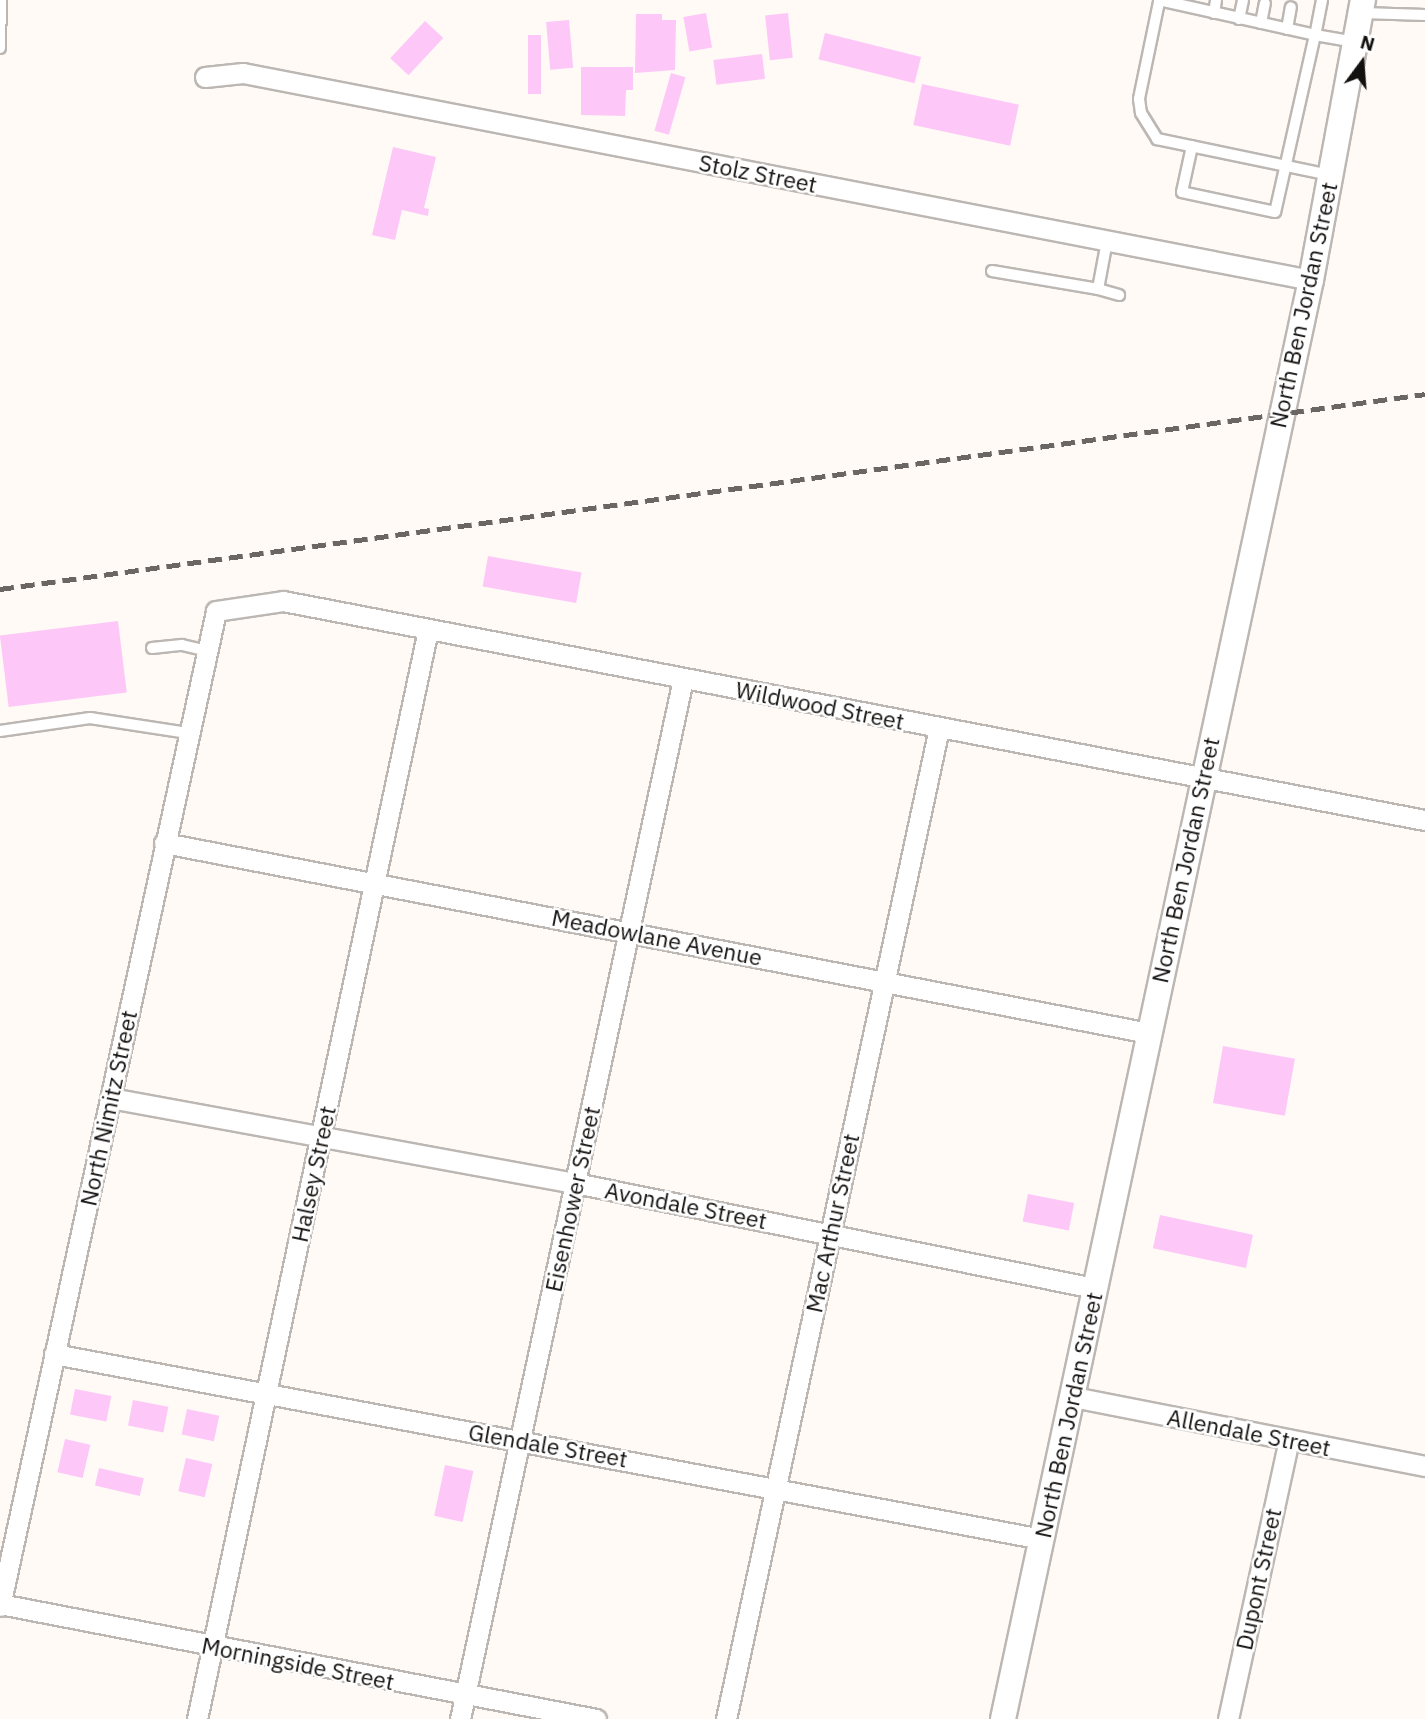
<!DOCTYPE html>
<html>
<head>
<meta charset="utf-8">
<style>
	body { margin:0 }
	#map { position:relative; width:1425px; height:1719px; overflow:hidden; background:#fffaf6; font-family:"IBM Plex Sans",sans-serif }
	div>[style] { position:absolute }
	.building>* { inset:0; background:#fdc8f8; transform-origin:0 0 }
	.roads { filter:drop-shadow(2px 0 #bcb7b3) drop-shadow(-2px 0 #bcb7b3) drop-shadow(0 2px #bcb7b3) drop-shadow(0 -2px #bcb7b3) }
	.service>* { height:10px; margin:-5px; padding:0 5px; transform-origin:5px; border-radius:5px; background:#fff }
	.minor>* { height:19px; margin:-9.5px; padding:0 9.5px; transform-origin:9.5px; border-radius:9.5px; background:#fff }
	.tertiary>* { height:24px; margin:-12px; padding:0 12px; transform-origin:12px; border-radius:12px; background:#fff }
	.rail>* { height:5px; margin-top:-2.5px; transform-origin:0; background:repeating-linear-gradient(90deg,#696664 0 14px,transparent 0 21px) }
	span { translate:-50% -50%; white-space:nowrap; text-align:center; line-height:1.15; -webkit-text-stroke:5px #fff; paint-order:stroke }
	.street-label { font-size:23px; color:#131110 }
	.north { position:absolute; left:1327px; top:28px; width:70px; height:70px; -webkit-text-stroke:5px #fff; paint-order:stroke; rotate:16deg; font-size:19px; font-weight:700; line-height:28px; text-align:center; color:#131110 }
	.north::after { content:''; display:block; margin:auto; width:24px; height:32px; background:#131110; clip-path:polygon(50% 0,100% 100%,50% 72%,0 100%) }
</style>
</head>
<body>
<div id="map">
	<div class="building">
		<i style="left:706px;top:13px;width:35px;height:23px;rotate:80deg"></i>
		<i style="left:788px;top:13px;width:45px;height:23px;rotate:84deg"></i>
		<i style="clip-path:polygon(636px 14px,662px 14px,662px 20px,676px 20px,675px 70px,635px 73px)"></i>
		<i style="left:569px;top:20px;width:48px;height:23px;rotate:85deg"></i>
		<i style="left:425px;top:21px;width:25px;height:51px;rotate:43deg"></i>
		<i style="left:825px;top:33px;width:99px;height:27px;rotate:14deg"></i>
		<i style="left:528px;top:35px;width:13px;height:59px"></i>
		<i style="left:762px;top:54px;width:25px;height:49px;rotate:83deg"></i>
		<i style="clip-path:polygon(581px 67px,633px 67px,633px 90px,626px 90px,625px 116px,581px 115px)"></i>
		<i style="left:671px;top:73px;width:15px;height:60px;rotate:16deg"></i>
		<i style="left:922px;top:84px;width:99px;height:42px;rotate:12deg"></i>
		<i style="clip-path:polygon(393px 147px,436px 157px,424px 208px,429px 209px,428px 216px,402px 210px,395px 240px,372px 235px)"></i>
		<i style="left:488px;top:556px;width:95px;height:31px;rotate:10deg"></i>
		<i style="left:118px;top:621px;width:72px;height:119px;rotate:83deg"></i>
		<i style="left:1223px;top:1046px;width:73px;height:58px;rotate:10deg"></i>
		<i style="left:1028px;top:1194px;width:47px;height:28px;rotate:11deg"></i>
		<i style="left:1160px;top:1215px;width:95px;height:34px;rotate:12deg"></i>
		<i style="left:75px;top:1389px;width:37px;height:26px;rotate:11deg"></i>
		<i style="left:133px;top:1400px;width:36px;height:26px;rotate:11deg"></i>
		<i style="left:187px;top:1409px;width:33px;height:26px;rotate:12deg"></i>
		<i style="left:65px;top:1439px;width:26px;height:34px;rotate:13deg"></i>
		<i style="left:186px;top:1458px;width:27px;height:34px;rotate:13deg"></i>
		<i style="left:445px;top:1465px;width:29px;height:52px;rotate:12deg"></i>
		<i style="left:99px;top:1468px;width:46px;height:18px;rotate:13deg"></i>
	</div>
	<div class="roads">
		<div class="service">
			<i style="left:1159px;top:0;width:160px;rotate:12.6deg"></i>
			<i style="left:1315px;top:35px;width:181px;rotate:102.7deg"></i>
			<i style="left:1275px;top:212px;width:95px;rotate:-167.9deg"></i>
			<i style="left:1182px;top:192px;width:47px;rotate:-77.7deg"></i>
			<i style="left:1322px;top:0;width:36px;rotate:101deg"></i>
			<i style="left:1315px;top:35px;width:41px;rotate:9.9deg"></i>
			<i style="left:1159px;top:2px;width:99px;rotate:101.7deg"></i>
			<i style="left:1139px;top:99px;width:14px;rotate:82deg"></i>
			<i style="left:1141px;top:113px;width:31px;rotate:58deg"></i>
			<i style="left:1157px;top:139px;width:177px;rotate:11.8deg"></i>
			<i style="left:1214px;top:13px;width:13px;rotate:-81deg"></i>
			<i style="left:1363px;top:13px;width:62px;rotate:1.8deg"></i>
			<i style="left:1239px;top:19px;width:19px;rotate:-78deg"></i>
			<i style="left:1261px;top:23px;width:20px;rotate:-79deg"></i>
			<i style="left:1287px;top:29px;width:22px;rotate:-80deg"></i>
			<i style="left:0;top:48px;width:48px;rotate:-88.8deg"></i>
			<i style="left:992px;top:271px;width:108px;rotate:9.6deg"></i>
			<i style="left:1098px;top:289px;width:49px;rotate:-79.4deg"></i>
			<i style="left:1098px;top:289px;width:22px;rotate:16deg"></i>
			<i style="left:152px;top:648px;width:30px;rotate:-6deg"></i>
			<i style="left:182px;top:645px;width:26px;rotate:13deg"></i>
			<i style="left:0;top:731px;width:91px;rotate:-8.2deg"></i>
			<i style="left:90px;top:718px;width:99px;rotate:8.7deg"></i>
		</div>
		<div class="minor">
			<i style="left:205px;top:77px;width:38px;rotate:-6deg"></i>
			<i style="left:243px;top:73px;width:1088px;rotate:10.97deg"></i>
			<i style="left:164px;top:843px;width:1003px;rotate:10.92deg"></i>
			<i style="left:111px;top:1098px;width:472px;rotate:10.4deg"></i>
			<i style="left:575px;top:1183px;width:530px;rotate:11.44deg"></i>
			<i style="left:54px;top:1354px;width:1005px;rotate:10.61deg"></i>
			<i style="left:1073px;top:1397px;width:359px;rotate:11.1deg"></i>
			<i style="left:0;top:1604px;width:607px;rotate:10.92deg"></i>
			<i style="left:0;top:1606px;width:1018px;rotate:-77.75deg"></i>
			<i style="left:216px;top:611px;width:68px;rotate:-8.5deg"></i>
			<i style="left:283px;top:601px;width:1163px;rotate:10.86deg"></i>
			<i style="left:197px;top:1719px;width:1114px;rotate:-78.03deg"></i>
			<i style="left:460px;top:1719px;width:1064px;rotate:-77.9deg"></i>
			<i style="left:726px;top:1719px;width:1014px;rotate:-77.87deg"></i>
			<i style="left:1228px;top:1719px;width:286px;rotate:-77.7deg"></i>
		</div>
		<div class="tertiary">
			<i style="left:1003px;top:1719px;width:1472px;rotate:-77.92deg"></i>
			<i style="left:1311px;top:280px;width:285px;rotate:-79.5deg"></i>
		</div>
	</div>
	<div class="rail">
		<i style="left:0;top:589px;width:1438px;rotate:-7.79deg"></i>
	</div>
	<div class="street-label">
		<span style="left:758px;top:173px;rotate:11deg">Stolz Street</span>
		<span style="left:1303px;top:305px;rotate:-78deg">North Ben Jordan Street</span>
		<span style="left:820px;top:705px;rotate:11deg">Wildwood Street</span>
		<span style="left:1185px;top:860px;rotate:-78deg">North Ben Jordan Street</span>
		<span style="left:657px;top:937px;rotate:11deg">Meadowlane Avenue</span>
		<span style="left:108px;top:1108px;rotate:-78deg">North Nimitz Street</span>
		<span style="left:313px;top:1174px;rotate:-78deg">Halsey Street</span>
		<span style="left:572px;top:1199px;rotate:-78deg">Eisenhower Street</span>
		<span style="left:686px;top:1205px;rotate:11deg">Avondale Street</span>
		<span style="left:832px;top:1223px;rotate:-78deg">Mac Arthur Street</span>
		<span style="left:1068px;top:1415px;rotate:-78deg">North Ben Jordan Street</span>
		<span style="left:1249px;top:1432px;rotate:11deg">Allendale Street</span>
		<span style="left:548px;top:1445px;rotate:10deg">Glendale Street</span>
		<span style="left:1258px;top:1579px;rotate:-78deg">Dupont Street</span>
		<span style="left:298px;top:1663px;rotate:11deg">Morningside Street</span>
	</div>
	<div class="north">N</div>
</div>
</body>
</html>
